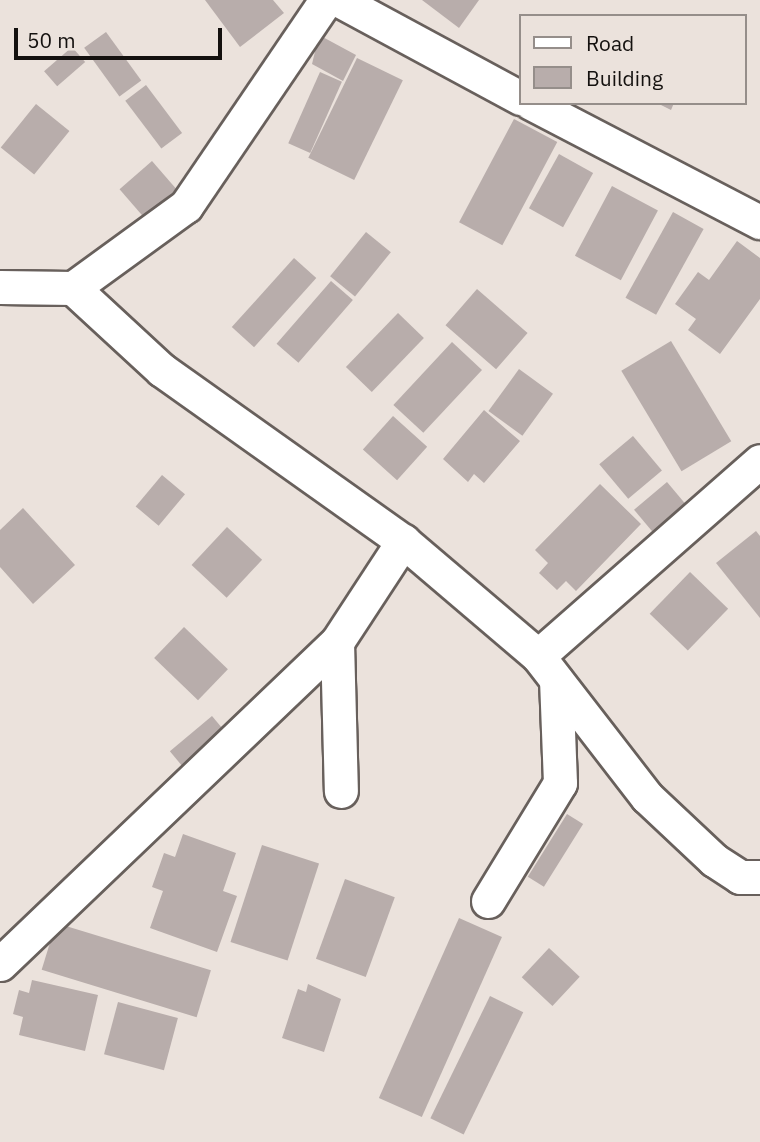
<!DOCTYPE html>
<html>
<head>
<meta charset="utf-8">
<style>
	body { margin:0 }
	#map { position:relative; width:760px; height:1142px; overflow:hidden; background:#ebe2dc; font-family:"IBM Plex Sans",sans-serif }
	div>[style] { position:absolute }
	.building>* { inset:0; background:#b8adab; transform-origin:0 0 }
	.roads { filter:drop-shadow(2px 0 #68605c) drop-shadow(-2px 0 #68605c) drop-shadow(0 2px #68605c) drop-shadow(0 -2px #68605c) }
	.minor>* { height:33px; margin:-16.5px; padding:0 16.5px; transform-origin:16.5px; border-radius:16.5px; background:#fff }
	span { translate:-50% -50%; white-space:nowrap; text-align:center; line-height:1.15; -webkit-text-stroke:5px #ebe2dc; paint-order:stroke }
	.legend { position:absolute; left:519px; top:14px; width:228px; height:91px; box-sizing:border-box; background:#ebe2dc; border:2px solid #958e8a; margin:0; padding:9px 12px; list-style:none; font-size:21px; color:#14110f }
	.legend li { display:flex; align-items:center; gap:14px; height:35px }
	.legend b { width:35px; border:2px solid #958e8a }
	.scale { position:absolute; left:14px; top:28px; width:208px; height:32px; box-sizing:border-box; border:4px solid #14110f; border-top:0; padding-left:9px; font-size:21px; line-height:24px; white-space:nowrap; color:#14110f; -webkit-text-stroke:5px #ebe2dc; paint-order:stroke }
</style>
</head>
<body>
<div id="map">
	<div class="building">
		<i style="clip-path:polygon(205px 0,273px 0,284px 13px,240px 47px)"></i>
		<i style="clip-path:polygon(422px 0,479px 0,459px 28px)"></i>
		<i style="left:106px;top:32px;width:60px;height:27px;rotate:54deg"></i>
		<i style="clip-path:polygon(319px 35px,356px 55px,343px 81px,312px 64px)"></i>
		<i style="left:72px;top:47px;width:20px;height:37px;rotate:49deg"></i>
		<i style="left:357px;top:58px;width:51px;height:111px;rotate:26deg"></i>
		<i style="left:320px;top:72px;width:24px;height:78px;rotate:24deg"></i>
		<i style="left:146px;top:85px;width:60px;height:26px;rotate:53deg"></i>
		<i style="clip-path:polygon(657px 103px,674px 103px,671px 110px)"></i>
		<i style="left:36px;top:104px;width:43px;height:56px;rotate:39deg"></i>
		<i style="left:514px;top:119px;width:49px;height:117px;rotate:28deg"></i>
		<i style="left:559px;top:154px;width:39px;height:62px;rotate:29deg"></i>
		<i style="left:152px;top:161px;width:37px;height:43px;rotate:49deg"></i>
		<i style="left:612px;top:186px;width:52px;height:79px;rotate:28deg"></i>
		<i style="left:673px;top:212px;width:35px;height:98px;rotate:29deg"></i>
		<i style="left:366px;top:232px;width:32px;height:57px;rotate:39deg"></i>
		<i style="clip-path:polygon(737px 241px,760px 258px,760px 299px,720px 354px,688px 330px,696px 319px,675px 304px,698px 272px,709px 280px)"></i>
		<i style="left:294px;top:258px;width:30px;height:93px;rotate:42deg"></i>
		<i style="left:331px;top:281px;width:29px;height:83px;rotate:41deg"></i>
		<i style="left:477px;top:289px;width:67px;height:48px;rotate:41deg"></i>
		<i style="left:398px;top:313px;width:36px;height:75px;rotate:44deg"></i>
		<i style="left:671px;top:341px;width:117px;height:58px;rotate:59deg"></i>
		<i style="left:452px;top:342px;width:41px;height:86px;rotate:43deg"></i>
		<i style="left:519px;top:369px;width:42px;height:52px;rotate:36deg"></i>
		<i style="clip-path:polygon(484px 410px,520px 441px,484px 483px,474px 474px,468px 482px,443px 459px)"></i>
		<i style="left:393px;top:416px;width:46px;height:45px;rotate:42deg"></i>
		<i style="left:633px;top:436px;width:45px;height:44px;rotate:50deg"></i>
		<i style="left:162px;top:475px;width:30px;height:41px;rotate:40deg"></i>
		<i style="left:667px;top:482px;width:31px;height:43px;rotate:50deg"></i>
		<i style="clip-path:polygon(600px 484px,641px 524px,576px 591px,566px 581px,557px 590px,539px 573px,548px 563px,535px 550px)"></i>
		<i style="clip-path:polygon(23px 508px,75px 565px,33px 604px,0 567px,0 530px)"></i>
		<i style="left:227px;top:527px;width:48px;height:52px;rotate:43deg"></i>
		<i style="clip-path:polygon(756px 531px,760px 536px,760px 618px,716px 563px)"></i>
		<i style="left:690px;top:572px;width:53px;height:58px;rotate:44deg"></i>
		<i style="left:184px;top:627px;width:61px;height:43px;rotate:44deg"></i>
		<i style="left:212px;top:716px;width:26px;height:55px;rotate:50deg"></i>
		<i style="left:567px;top:814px;width:19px;height:74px;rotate:32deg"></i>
		<i style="clip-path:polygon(183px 834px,236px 853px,223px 891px,237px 896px,217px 952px,150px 928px,163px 891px,152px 887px,164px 853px,175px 857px)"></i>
		<i style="left:262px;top:845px;width:60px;height:102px;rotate:18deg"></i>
		<i style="left:345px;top:879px;width:53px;height:85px;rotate:20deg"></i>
		<i style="left:459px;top:918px;width:47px;height:197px;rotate:24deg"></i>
		<i style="left:56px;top:923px;width:162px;height:49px;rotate:17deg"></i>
		<i style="left:549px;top:948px;width:42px;height:40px;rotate:43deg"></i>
		<i style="clip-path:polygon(32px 980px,98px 995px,85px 1051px,19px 1035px,23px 1017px,13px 1014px,19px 990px,29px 993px)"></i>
		<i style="clip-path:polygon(308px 984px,341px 999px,324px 1052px,282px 1038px,298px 989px,306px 992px)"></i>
		<i style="left:490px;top:996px;width:37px;height:136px;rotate:26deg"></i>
		<i style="left:118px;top:1002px;width:62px;height:54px;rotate:15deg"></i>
	</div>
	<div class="roads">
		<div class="minor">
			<i style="left:339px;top:0;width:206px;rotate:28.4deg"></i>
			<i style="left:531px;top:103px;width:258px;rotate:27.5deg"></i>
			<i style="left:0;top:287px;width:73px;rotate:0.8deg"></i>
			<i style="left:73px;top:288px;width:140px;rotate:-36deg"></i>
			<i style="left:186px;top:206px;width:249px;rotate:-55.8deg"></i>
			<i style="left:73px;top:288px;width:121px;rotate:42.7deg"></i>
			<i style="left:162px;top:370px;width:296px;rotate:35.4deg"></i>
			<i style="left:403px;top:541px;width:177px;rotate:40.4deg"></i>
			<i style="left:538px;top:656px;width:178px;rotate:52.3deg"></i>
			<i style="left:647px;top:797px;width:92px;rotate:43.2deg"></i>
			<i style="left:714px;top:860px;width:31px;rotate:33deg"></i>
			<i style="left:740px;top:877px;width:20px"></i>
			<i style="left:337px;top:642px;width:149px;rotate:88.5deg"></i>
			<i style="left:538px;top:656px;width:295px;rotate:-41.3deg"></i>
			<i style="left:488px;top:901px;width:138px;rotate:-58.6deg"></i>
			<i style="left:560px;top:783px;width:103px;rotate:-92.2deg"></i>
			<i style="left:0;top:964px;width:466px;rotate:-43.7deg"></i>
			<i style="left:337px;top:642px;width:121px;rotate:-56.8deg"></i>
		</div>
	</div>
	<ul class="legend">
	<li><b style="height:9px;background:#fff"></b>Road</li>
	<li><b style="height:19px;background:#b8adab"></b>Building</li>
	</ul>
	<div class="scale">50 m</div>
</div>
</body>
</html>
